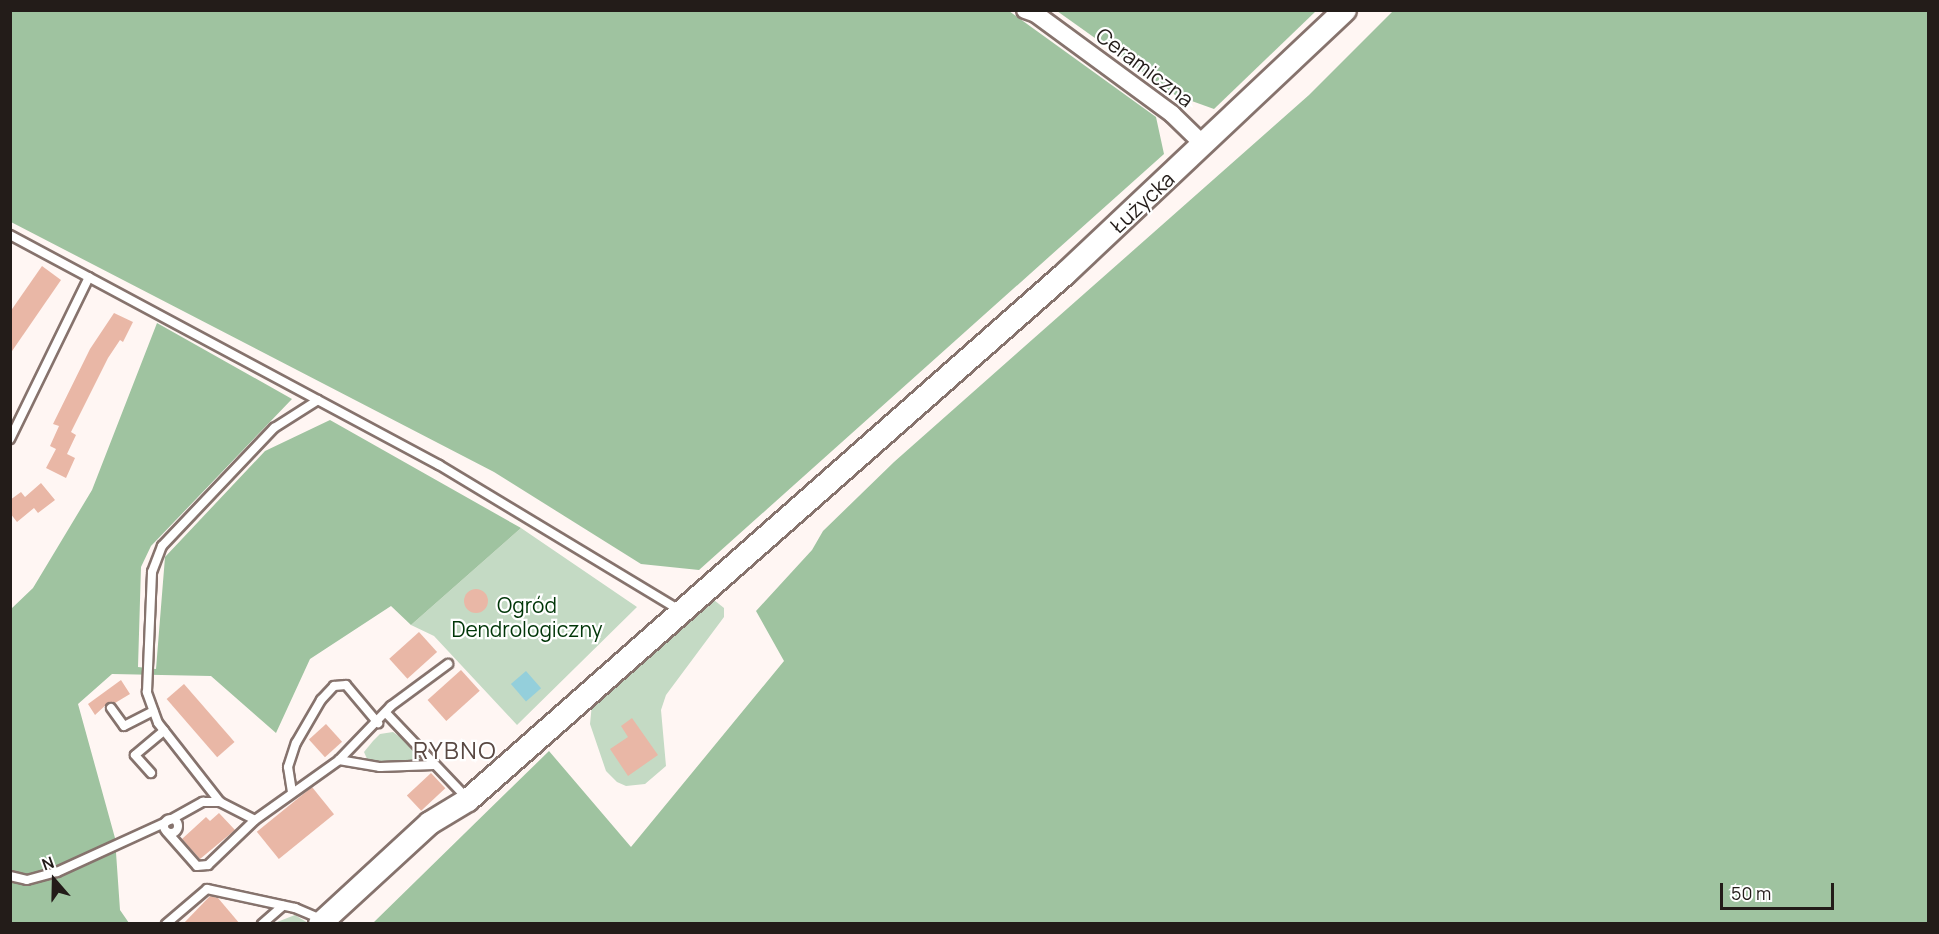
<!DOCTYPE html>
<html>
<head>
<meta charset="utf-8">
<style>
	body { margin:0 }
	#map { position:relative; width:1939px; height:934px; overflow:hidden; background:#fff6f3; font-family:Manrope,sans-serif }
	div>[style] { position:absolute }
	.green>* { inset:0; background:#c4dac4 }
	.forest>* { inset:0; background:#9fc3a0 }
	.water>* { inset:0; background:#94cfdb; transform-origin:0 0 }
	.building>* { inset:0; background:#e9b7a6; transform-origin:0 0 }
	.round { border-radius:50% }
	.roads { filter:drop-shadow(2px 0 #86736d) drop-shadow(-2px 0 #86736d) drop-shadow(0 2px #86736d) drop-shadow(0 -2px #86736d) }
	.lane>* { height:8px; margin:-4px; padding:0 4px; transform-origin:4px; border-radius:4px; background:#fff }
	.lane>.ring { margin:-4px; padding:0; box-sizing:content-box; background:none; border:8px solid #fff; border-radius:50% }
	.street>* { height:16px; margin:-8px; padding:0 8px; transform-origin:8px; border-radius:8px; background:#fff }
	.secondary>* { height:22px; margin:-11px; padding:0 11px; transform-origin:11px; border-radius:11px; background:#fff }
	span { translate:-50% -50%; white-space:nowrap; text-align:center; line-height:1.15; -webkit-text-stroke:4.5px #fff; paint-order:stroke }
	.street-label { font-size:21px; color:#231c19 }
	.park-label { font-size:21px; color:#003608 }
	.quarter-label { font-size:24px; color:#594842; letter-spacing:1.5px }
	.frame { position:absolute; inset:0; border:12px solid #231c19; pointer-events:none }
	.north { position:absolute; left:24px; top:850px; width:60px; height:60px; -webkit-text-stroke:4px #fff; paint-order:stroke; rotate:340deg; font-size:16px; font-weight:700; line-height:24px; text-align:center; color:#231c19 }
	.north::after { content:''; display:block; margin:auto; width:21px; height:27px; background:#231c19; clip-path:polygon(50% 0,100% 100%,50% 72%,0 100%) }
	.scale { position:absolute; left:1720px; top:883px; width:114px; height:27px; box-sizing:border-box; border:3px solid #231c19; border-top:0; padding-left:8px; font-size:18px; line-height:21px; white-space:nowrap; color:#231c19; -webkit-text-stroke:4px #fff; paint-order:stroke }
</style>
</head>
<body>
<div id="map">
	<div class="green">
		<i style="clip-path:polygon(521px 528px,637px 607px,517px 725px,434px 636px,411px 625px)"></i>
		<i style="clip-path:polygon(714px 600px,724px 608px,724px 617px,666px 695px,661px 710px,666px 766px,645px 784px,626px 786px,617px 782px,606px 771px,590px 724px,592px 704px,706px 602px)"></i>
		<i style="clip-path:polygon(393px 732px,407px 742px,424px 762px,368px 761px,364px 752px,373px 741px,380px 734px)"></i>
		<i style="clip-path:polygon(295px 915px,308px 923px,273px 923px,277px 922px)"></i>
	</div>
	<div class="forest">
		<i style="clip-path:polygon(1394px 10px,1928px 11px,1928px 923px,373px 923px,549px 751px,631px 847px,784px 661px,756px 611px,812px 550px,823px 531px,894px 462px,1309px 95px)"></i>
		<i style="clip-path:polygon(10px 11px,1009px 11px,1156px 117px,1164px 154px,699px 570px,641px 564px,494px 472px,11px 222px)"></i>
		<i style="clip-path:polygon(1057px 11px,1316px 11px,1214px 109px,1175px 95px)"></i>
		<i style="clip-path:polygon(157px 323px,292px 399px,151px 546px,141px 567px,138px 667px,156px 669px,165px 557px,265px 451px,330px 420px,521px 528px,411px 625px,391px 606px,310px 659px,276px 733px,211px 676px,112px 674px,78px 704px,115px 838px,120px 910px,129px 923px,11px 924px,11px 609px,33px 588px,92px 490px)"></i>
	</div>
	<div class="water">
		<i style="left:526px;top:671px;width:23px;height:20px;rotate:49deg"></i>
	</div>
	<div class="building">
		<i style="clip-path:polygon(42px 266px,61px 280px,10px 354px,10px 312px)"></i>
		<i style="clip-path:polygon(114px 313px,133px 322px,123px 342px,120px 340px,108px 358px,71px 432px,76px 435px,67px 454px,75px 458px,66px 478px,46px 468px,56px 449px,50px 446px,59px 426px,53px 424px,90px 349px)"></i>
		<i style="clip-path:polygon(41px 483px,55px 500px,38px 513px,34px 508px,17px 522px,10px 513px,10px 500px,21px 492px,25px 497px)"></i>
		<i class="round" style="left:464px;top:589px;width:24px;height:24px"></i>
		<i style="left:419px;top:632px;width:27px;height:40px;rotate:48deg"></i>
		<i style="left:461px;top:670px;width:28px;height:45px;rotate:48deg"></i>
		<i style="clip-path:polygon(121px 680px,130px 694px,115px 703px,108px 703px,95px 715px,88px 704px)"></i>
		<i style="left:184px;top:684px;width:77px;height:23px;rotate:49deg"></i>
		<i style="clip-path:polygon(632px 718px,658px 755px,628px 776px,610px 749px,628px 737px,621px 726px)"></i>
		<i style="left:326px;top:724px;width:24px;height:23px;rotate:48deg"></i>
		<i style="left:431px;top:773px;width:21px;height:33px;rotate:47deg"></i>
		<i style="left:312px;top:787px;width:35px;height:71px;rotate:51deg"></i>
		<i style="clip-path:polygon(219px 813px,235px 830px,200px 859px,182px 839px,206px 817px,210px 821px)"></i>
		<i style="clip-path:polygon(210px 896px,218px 898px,240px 924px,183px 924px)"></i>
	</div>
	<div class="roads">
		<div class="lane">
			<i style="left:10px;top:235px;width:487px;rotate:28.2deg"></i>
			<i style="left:439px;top:465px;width:283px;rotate:31.1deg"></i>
			<i style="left:10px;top:439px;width:180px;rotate:-64deg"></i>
			<i style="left:111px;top:708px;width:22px;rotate:54deg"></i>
			<i style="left:124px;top:726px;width:33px;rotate:-27deg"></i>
			<i style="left:386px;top:713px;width:119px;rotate:46.4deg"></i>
			<i style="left:339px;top:760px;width:42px;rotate:9.7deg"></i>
			<i style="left:380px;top:767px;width:54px;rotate:-2.1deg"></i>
			<i style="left:151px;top:773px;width:24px;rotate:-132deg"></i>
			<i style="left:135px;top:755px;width:38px;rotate:-40deg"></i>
			<i style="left:292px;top:792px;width:25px;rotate:-99deg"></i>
			<i style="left:288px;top:767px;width:25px;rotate:-72deg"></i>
			<i style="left:296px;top:743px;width:50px;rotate:-59.8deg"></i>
			<i style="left:321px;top:700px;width:19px;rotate:-47deg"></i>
			<i style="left:334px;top:686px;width:12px;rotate:-5deg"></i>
			<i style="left:346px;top:685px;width:50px;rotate:49.9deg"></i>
			<i style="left:220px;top:802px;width:100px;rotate:-128.1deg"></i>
			<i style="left:158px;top:723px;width:33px;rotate:-110deg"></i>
			<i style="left:147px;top:692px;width:120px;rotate:-87.6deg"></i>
			<i style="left:152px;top:572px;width:28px;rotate:-69deg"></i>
			<i style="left:162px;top:546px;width:163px;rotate:-46.5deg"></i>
			<i style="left:274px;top:428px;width:52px;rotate:-32.5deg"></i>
			<i class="ring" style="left:164px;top:819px;width:6px;height:6px"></i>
			<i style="left:170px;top:820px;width:38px;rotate:-29deg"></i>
			<i style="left:203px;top:802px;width:17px"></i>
			<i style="left:220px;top:802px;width:39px;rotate:27deg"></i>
			<i style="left:167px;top:832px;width:45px;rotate:48.6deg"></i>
			<i style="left:197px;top:866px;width:11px;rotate:-5deg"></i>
			<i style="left:208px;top:865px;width:65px;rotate:-43.8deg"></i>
			<i style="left:255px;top:820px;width:103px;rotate:-35.5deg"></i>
			<i style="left:339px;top:760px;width:75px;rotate:-46.1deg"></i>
			<i style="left:391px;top:706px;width:71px;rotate:-36.4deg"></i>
			<i style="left:10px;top:876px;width:17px;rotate:13deg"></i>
			<i style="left:27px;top:880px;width:31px;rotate:-15deg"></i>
			<i style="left:57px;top:872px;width:120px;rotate:-24.6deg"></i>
			<i style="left:166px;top:924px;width:54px;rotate:-40.5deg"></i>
			<i style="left:207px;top:889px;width:90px;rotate:12.2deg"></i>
			<i style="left:295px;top:908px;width:28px;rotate:23deg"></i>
			<i style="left:262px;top:924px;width:28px;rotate:-41deg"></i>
		</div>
		<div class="street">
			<i style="left:1025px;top:10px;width:12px;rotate:20deg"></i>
			<i style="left:1036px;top:14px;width:169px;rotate:36.3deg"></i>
			<i style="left:1172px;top:114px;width:43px;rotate:44.1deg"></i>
		</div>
		<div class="secondary">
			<i style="left:320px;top:924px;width:149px;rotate:-42.6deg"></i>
			<i style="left:430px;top:823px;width:44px;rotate:-31.2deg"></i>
			<i style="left:468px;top:800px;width:797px;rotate:-41.39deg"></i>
			<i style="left:1066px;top:273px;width:383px;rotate:-43.3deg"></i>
		</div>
	</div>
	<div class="street-label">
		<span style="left:1145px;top:67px;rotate:37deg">Ceramiczna</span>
		<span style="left:1142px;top:202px;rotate:-43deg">Łużycka</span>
	</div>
	<div class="park-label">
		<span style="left:527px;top:617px">Ogród<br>Dendrologiczny</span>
	</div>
	<div class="quarter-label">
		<span style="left:455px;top:750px">RYBNO</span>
	</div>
	<div class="frame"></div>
	<div class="north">N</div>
	<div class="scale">50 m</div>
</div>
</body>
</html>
